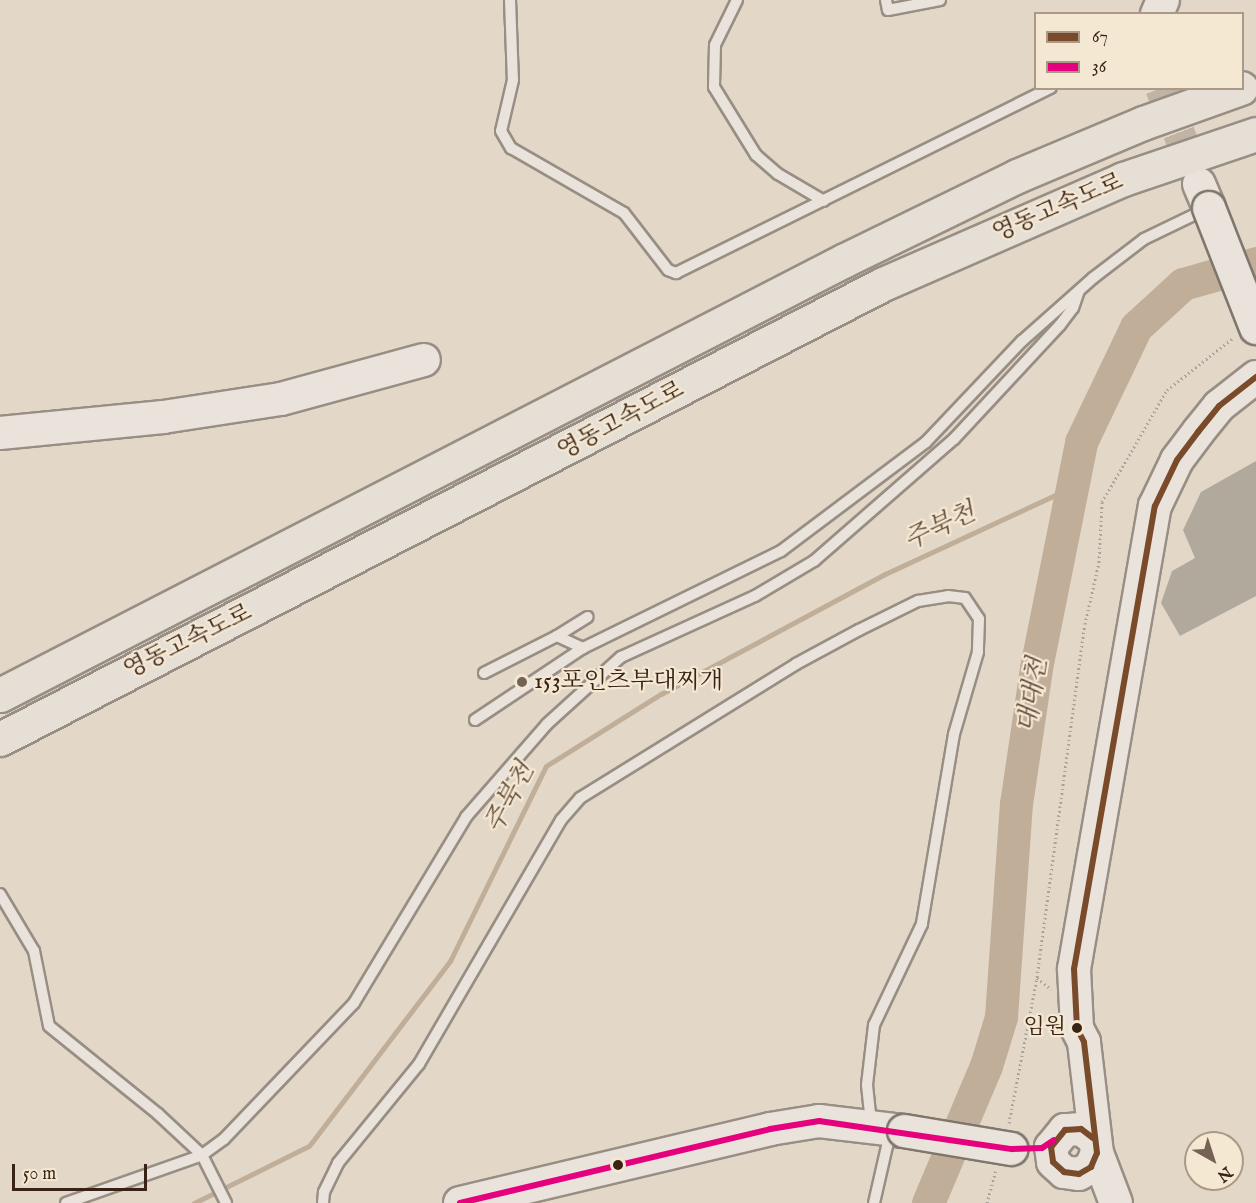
<!DOCTYPE html>
<html>
<head>
<meta charset="utf-8">
<style>
	body { margin:0 }
	#map { position:relative; width:1256px; height:1203px; overflow:hidden; background:#e3d8c8; font-family:"IM FELL English","Noto Serif KR",serif }
	div>[style] { position:absolute }
	.stream>* { height:5px; margin:-2.5px; padding:0 2.5px; transform-origin:2.5px; border-radius:2.5px; background:#c0ae98 }
	.river>* { height:33px; margin:-16.5px; padding:0 16.5px; transform-origin:16.5px; border-radius:16.5px; background:#c0ae98 }
	.building>* { inset:0; background:#b2a99d }
	.secondary-tunnel>* { height:32px; margin-top:-16px; transform-origin:0; background:repeating-linear-gradient(90deg,#c1b4a4 0 32px,transparent 0 48px) }
	.path>* { height:3px; margin-top:-1.5px; transform-origin:0; background:repeating-linear-gradient(90deg,#a9a29a 0 1.5px,transparent 0 4.5px) }
	.roads { filter:drop-shadow(2px 0 #988e84) drop-shadow(-2px 0 #988e84) drop-shadow(0 2px #988e84) drop-shadow(0 -2px #988e84) }
	.lane>* { height:10px; margin:-5px; padding:0 5px; transform-origin:5px; border-radius:5px; background:#e9e3db }
	.secondary>* { height:32px; margin:-16px; padding:0 16px; transform-origin:16px; border-radius:16px; background:#e9e3db }
	.highway>* { height:33px; margin:-16.5px; padding:0 16.5px; transform-origin:16.5px; border-radius:16.5px; background:#e6dfd5 }
	.bridges { filter:drop-shadow(2px 0 #7f766c) drop-shadow(-2px 0 #7f766c) drop-shadow(0 2px #7f766c) drop-shadow(0 -2px #7f766c) }
	.secondary-bridge>* { height:32px; margin:-16px; padding:0 16px; transform-origin:16px; border-radius:16px; background:#e9e3db }
	.bus-1>* { height:6px; margin:-3px; padding:0 3px; transform-origin:3px; border-radius:3px; background:#7a4b2a }
	.bus-2>* { height:6px; margin:-3px; padding:0 3px; transform-origin:3px; border-radius:3px; background:#e5007d }
	.dots>* { width:16px; height:16px; translate:-50% -50%; box-sizing:border-box; border:3px solid #f5e8d3; border-radius:50% }
	span { translate:-50% -50%; white-space:nowrap; text-align:center; line-height:1.15; -webkit-text-stroke:4.5px #f5e8d3; paint-order:stroke }
	.bus-label { font-size:22px; color:#392316 }
	.right { translate:-100% -50%; text-align:right }
	.street-label { font-size:24px; color:#392316 }
	.poi-label { font-size:24px; color:#392316 }
	.left { translate:0 -50%; text-align:left }
	.water-label { font-size:26px; color:#634d3c; font-style:italic }
	.legend { position:absolute; left:1034px; top:12px; width:210px; height:78px; box-sizing:border-box; background:#f5e8d3; border:2px solid #aa9987; margin:0; padding:8px 10px; list-style:none; font-size:18px; color:#392316 }
	.legend li { display:flex; align-items:center; gap:12px; height:30px }
	.legend b { width:30px; border:2px solid #aa9987 }
	.north { position:absolute; left:1184px; top:1131px; width:60px; height:60px; box-sizing:border-box; background:#f5e8d3; border:2px solid #aa9987; border-radius:50%; rotate:141deg; font-size:16px; font-weight:700; line-height:24px; text-align:center; color:#392316 }
	.north::after { content:''; display:block; margin:auto; width:21px; height:27px; background:#746254; clip-path:polygon(50% 0,100% 100%,50% 72%,0 100%) }
	.scale { position:absolute; left:12px; top:1164px; width:135px; height:27px; box-sizing:border-box; border:3px solid #392316; border-top:0; padding-left:8px; font-size:18px; line-height:21px; white-space:nowrap; color:#392316; -webkit-text-stroke:4px #f5e8d3; paint-order:stroke }
</style>
</head>
<body>
<div id="map">
	<div class="stream">
		<i style="left:194px;top:1203px;width:128px;rotate:-26.4deg"></i>
		<i style="left:309px;top:1146px;width:233px;rotate:-52.7deg"></i>
		<i style="left:450px;top:961px;width:217px;rotate:-63.8deg"></i>
		<i style="left:546px;top:766px;width:136px;rotate:-32.1deg"></i>
		<i style="left:661px;top:694px;width:254px;rotate:-28.2deg"></i>
		<i style="left:885px;top:574px;width:206px;rotate:-24.9deg"></i>
	</div>
	<div class="river">
		<i style="left:928px;top:1203px;width:149px;rotate:-67.1deg"></i>
		<i style="left:986px;top:1066px;width:51px;rotate:-73deg"></i>
		<i style="left:1001px;top:1017px;width:214px;rotate:-86deg"></i>
		<i style="left:1016px;top:804px;width:137px;rotate:-81.6deg"></i>
		<i style="left:1036px;top:668px;width:230px;rotate:-78.7deg"></i>
		<i style="left:1081px;top:442px;width:127px;rotate:-64.4deg"></i>
		<i style="left:1136px;top:327px;width:64px;rotate:-42.5deg"></i>
		<i style="left:1183px;top:284px;width:76px;rotate:-16deg"></i>
	</div>
	<div class="building">
		<i style="clip-path:polygon(1256px 461px,1256px 596px,1180px 636px,1161px 603px,1172px 571px,1195px 558px,1183px 530px,1201px 492px)"></i>
	</div>
	<div class="secondary-tunnel">
		<i style="left:1161px;top:88px;width:101px;rotate:68.5deg"></i>
	</div>
	<div class="path">
		<i style="left:1037px;top:978px;width:18px;rotate:38deg"></i>
		<i style="left:1009px;top:1123px;width:149px;rotate:-79.1deg"></i>
		<i style="left:1037px;top:977px;width:356px;rotate:-82.3deg"></i>
		<i style="left:1085px;top:624px;width:64px;rotate:-77.3deg"></i>
		<i style="left:1099px;top:562px;width:60px;rotate:-87.1deg"></i>
		<i style="left:1102px;top:502px;width:129px;rotate:-59.9deg"></i>
		<i style="left:1167px;top:390px;width:84px;rotate:-38.2deg"></i>
		<i style="left:987px;top:1203px;width:34px;rotate:-75deg"></i>
	</div>
	<div class="roads">
		<div class="lane">
			<i style="left:510px;top:0;width:80px;rotate:87.9deg"></i>
			<i style="left:513px;top:80px;width:52px;rotate:103.2deg"></i>
			<i style="left:501px;top:131px;width:20px;rotate:60deg"></i>
			<i style="left:511px;top:148px;width:130px;rotate:29.9deg"></i>
			<i style="left:624px;top:213px;width:72px;rotate:52.3deg"></i>
			<i style="left:668px;top:270px;width:9px;rotate:21deg"></i>
			<i style="left:676px;top:273px;width:418px;rotate:-26.3deg"></i>
			<i style="left:737px;top:0;width:50px;rotate:116.1deg"></i>
			<i style="left:715px;top:45px;width:42px;rotate:91.4deg"></i>
			<i style="left:714px;top:87px;width:80px;rotate:58.3deg"></i>
			<i style="left:756px;top:155px;width:29px;rotate:41deg"></i>
			<i style="left:778px;top:174px;width:53px;rotate:30.4deg"></i>
			<i style="left:886px;top:0;width:10px;rotate:79deg"></i>
			<i style="left:888px;top:10px;width:53px;rotate:-10.9deg"></i>
			<i style="left:557px;top:636px;width:36px;rotate:-32deg"></i>
			<i style="left:484px;top:673px;width:82px;rotate:-26.9deg"></i>
			<i style="left:557px;top:636px;width:29px;rotate:25deg"></i>
			<i style="left:475px;top:720px;width:130px;rotate:-33.7deg"></i>
			<i style="left:583px;top:648px;width:220px;rotate:-26.1deg"></i>
			<i style="left:781px;top:551px;width:181px;rotate:-36.9deg"></i>
			<i style="left:926px;top:442px;width:139px;rotate:-46.5deg"></i>
			<i style="left:1022px;top:341px;width:95px;rotate:-41.6deg"></i>
			<i style="left:1093px;top:278px;width:64px;rotate:-37.4deg"></i>
			<i style="left:1144px;top:239px;width:69px;rotate:-25.8deg"></i>
			<i style="left:0;top:894px;width:66px;rotate:59.2deg"></i>
			<i style="left:34px;top:951px;width:76px;rotate:78.7deg"></i>
			<i style="left:49px;top:1026px;width:140px;rotate:38.9deg"></i>
			<i style="left:158px;top:1114px;width:60px;rotate:43deg"></i>
			<i style="left:202px;top:1155px;width:54px;rotate:63.4deg"></i>
			<i style="left:66px;top:1203px;width:144px;rotate:-19.4deg"></i>
			<i style="left:202px;top:1155px;width:27px;rotate:-36deg"></i>
			<i style="left:224px;top:1139px;width:188px;rotate:-46.3deg"></i>
			<i style="left:354px;top:1003px;width:217px;rotate:-58.9deg"></i>
			<i style="left:466px;top:817px;width:123px;rotate:-48.9deg"></i>
			<i style="left:547px;top:724px;width:100px;rotate:-42.2deg"></i>
			<i style="left:621px;top:657px;width:147px;rotate:-24.5deg"></i>
			<i style="left:755px;top:596px;width:69px;rotate:-30.7deg"></i>
			<i style="left:814px;top:561px;width:186px;rotate:-41.1deg"></i>
			<i style="left:954px;top:439px;width:156px;rotate:-47.1deg"></i>
			<i style="left:1060px;top:325px;width:21px;rotate:-53deg"></i>
			<i style="left:1073px;top:308px;width:18px;rotate:-71deg"></i>
			<i style="left:323px;top:1203px;width:11px;rotate:-85deg"></i>
			<i style="left:324px;top:1192px;width:32px;rotate:-64deg"></i>
			<i style="left:338px;top:1163px;width:128px;rotate:-50.7deg"></i>
			<i style="left:419px;top:1064px;width:282px;rotate:-59.8deg"></i>
			<i style="left:561px;top:820px;width:29px;rotate:-49deg"></i>
			<i style="left:580px;top:798px;width:254px;rotate:-31.8deg"></i>
			<i style="left:796px;top:664px;width:72px;rotate:-28.4deg"></i>
			<i style="left:859px;top:630px;width:66px;rotate:-26.2deg"></i>
			<i style="left:918px;top:601px;width:30px;rotate:-9deg"></i>
			<i style="left:948px;top:596px;width:17px;rotate:7deg"></i>
			<i style="left:965px;top:598px;width:25px;rotate:56deg"></i>
			<i style="left:979px;top:619px;width:33px;rotate:92deg"></i>
			<i style="left:978px;top:652px;width:85px;rotate:106.3deg"></i>
			<i style="left:954px;top:734px;width:193px;rotate:99.6deg"></i>
			<i style="left:922px;top:924px;width:112px;rotate:115.4deg"></i>
			<i style="left:874px;top:1025px;width:60px;rotate:96.7deg"></i>
			<i style="left:867px;top:1085px;width:39px;rotate:84deg"></i>
			<i style="left:874px;top:1203px;width:72px;rotate:-77.1deg"></i>
		</div>
		<div class="secondary">
			<i style="left:1157px;top:14px;width:15px;rotate:-67deg"></i>
			<i style="left:1199px;top:184px;width:26px;rotate:67deg"></i>
			<i style="left:0;top:433px;width:164px;rotate:-5.6deg"></i>
			<i style="left:163px;top:417px;width:119px;rotate:-8.7deg"></i>
			<i style="left:281px;top:399px;width:148px;rotate:-15.3deg"></i>
			<i style="left:1093px;top:1138px;width:15px;rotate:-143deg"></i>
			<i style="left:1081px;top:1129px;width:16px;rotate:176deg"></i>
			<i style="left:1065px;top:1130px;width:22px;rotate:129deg"></i>
			<i style="left:1051px;top:1147px;width:15px;rotate:82deg"></i>
			<i style="left:1053px;top:1162px;width:15px;rotate:42deg"></i>
			<i style="left:1064px;top:1172px;width:15px;rotate:8deg"></i>
			<i style="left:1079px;top:1174px;width:14px;rotate:-30deg"></i>
			<i style="left:1091px;top:1167px;width:15px;rotate:-67deg"></i>
			<i style="left:1097px;top:1153px;width:112px;rotate:-96.7deg"></i>
			<i style="left:1084px;top:1042px;width:16px;rotate:-117deg"></i>
			<i style="left:1077px;top:1028px;width:59px;rotate:-92.9deg"></i>
			<i style="left:1074px;top:969px;width:470px;rotate:-80.1deg"></i>
			<i style="left:1155px;top:506px;width:51px;rotate:-64.4deg"></i>
			<i style="left:1177px;top:460px;width:35px;rotate:-53deg"></i>
			<i style="left:1198px;top:432px;width:33px;rotate:-51deg"></i>
			<i style="left:1219px;top:406px;width:47px;rotate:-38.1deg"></i>
			<i style="left:1097px;top:1153px;width:53px;rotate:69.2deg"></i>
			<i style="left:460px;top:1203px;width:319px;rotate:-13.4deg"></i>
			<i style="left:770px;top:1129px;width:50px;rotate:-9.3deg"></i>
			<i style="left:819px;top:1121px;width:86px;rotate:6.7deg"></i>
		</div>
		<div class="highway">
			<i style="left:0;top:695px;width:950px;rotate:-27.24deg"></i>
			<i style="left:845px;top:260px;width:191px;rotate:-26deg"></i>
			<i style="left:1017px;top:176px;width:137px;rotate:-22.8deg"></i>
			<i style="left:1143px;top:123px;width:104px;rotate:-19.7deg"></i>
			<i style="left:0;top:739px;width:993px;rotate:-27.26deg"></i>
			<i style="left:883px;top:284px;width:262px;rotate:-23.6deg"></i>
			<i style="left:1123px;top:179px;width:140px;rotate:-18.7deg"></i>
		</div>
	</div>
	<div class="bridges">
		<div class="secondary-bridge">
			<i style="left:1209px;top:208px;width:129px;rotate:68.6deg"></i>
			<i style="left:904px;top:1131px;width:109px;rotate:9.5deg"></i>
		</div>
	</div>
	<div class="bus-1">
		<i style="left:1093px;top:1138px;width:15px;rotate:-143deg"></i>
		<i style="left:1081px;top:1129px;width:16px;rotate:176deg"></i>
		<i style="left:1065px;top:1130px;width:22px;rotate:129deg"></i>
		<i style="left:1051px;top:1147px;width:15px;rotate:82deg"></i>
		<i style="left:1053px;top:1162px;width:15px;rotate:42deg"></i>
		<i style="left:1064px;top:1172px;width:15px;rotate:8deg"></i>
		<i style="left:1079px;top:1174px;width:14px;rotate:-30deg"></i>
		<i style="left:1091px;top:1167px;width:15px;rotate:-67deg"></i>
		<i style="left:1097px;top:1153px;width:112px;rotate:-96.7deg"></i>
		<i style="left:1084px;top:1042px;width:16px;rotate:-117deg"></i>
		<i style="left:1077px;top:1028px;width:59px;rotate:-92.9deg"></i>
		<i style="left:1074px;top:969px;width:470px;rotate:-80.1deg"></i>
		<i style="left:1155px;top:506px;width:51px;rotate:-64.4deg"></i>
		<i style="left:1177px;top:460px;width:35px;rotate:-53deg"></i>
		<i style="left:1198px;top:432px;width:33px;rotate:-51deg"></i>
		<i style="left:1219px;top:406px;width:47px;rotate:-38.1deg"></i>
	</div>
	<div class="bus-2">
		<i style="left:460px;top:1203px;width:319px;rotate:-13.4deg"></i>
		<i style="left:770px;top:1129px;width:50px;rotate:-9.3deg"></i>
		<i style="left:819px;top:1121px;width:195px;rotate:8.3deg"></i>
		<i style="left:1012px;top:1149px;width:30px;rotate:-2deg"></i>
		<i style="left:1042px;top:1148px;width:14px;rotate:-34deg"></i>
	</div>
	<div class="dots">
		<i style="left:522px;top:682px;background:#746254"></i>
		<i style="left:1077px;top:1028px;background:#392316"></i>
		<i style="left:618px;top:1165px;background:#392316"></i>
	</div>
	<div class="bus-label">
		<span class="right" style="left:1066px;top:1028px">임원</span>
	</div>
	<div class="street-label">
		<span style="left:1058px;top:208px;rotate:-23deg">영동고속도로</span>
		<span style="left:621px;top:421px;rotate:-28deg">영동고속도로</span>
		<span style="left:188px;top:642px;rotate:-26deg">영동고속도로</span>
	</div>
	<div class="poi-label">
		<span class="left" style="left:534px;top:682px">153포인츠부대찌개</span>
	</div>
	<div class="water-label">
		<span style="left:940px;top:527px;rotate:-25deg">주북천</span>
		<span style="left:1033px;top:695px;rotate:-81deg">대대천</span>
		<span style="left:510px;top:798px;rotate:-62deg">주북천</span>
	</div>
	<ul class="legend">
	<li><b style="height:8px;background:#7a4b2a"></b>67</li>
	<li><b style="height:8px;background:#e5007d"></b>36</li>
	</ul>
	<div class="north">N</div>
	<div class="scale">50 m</div>
</div>
</body>
</html>
